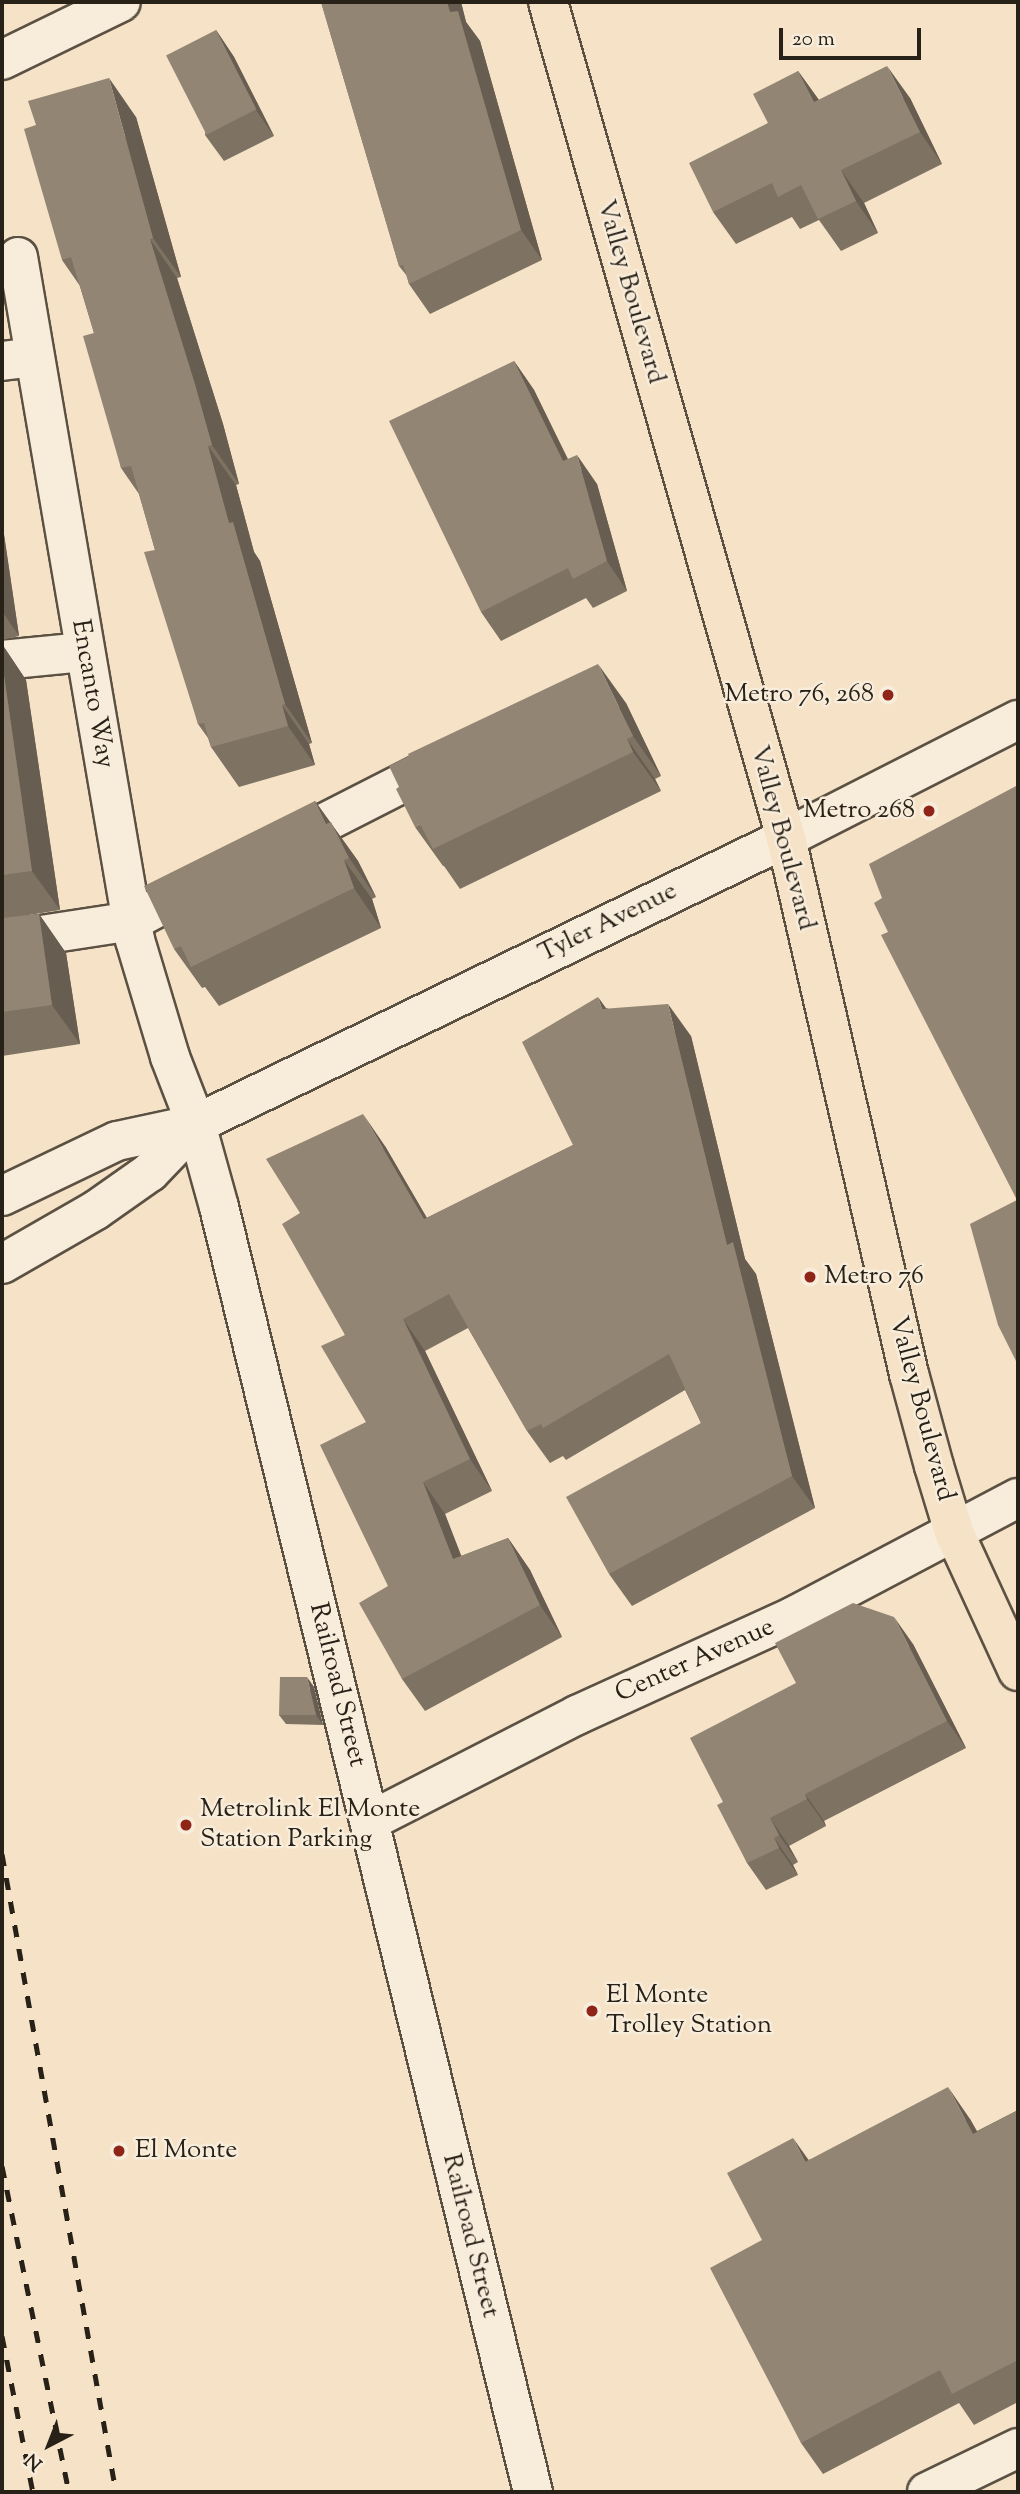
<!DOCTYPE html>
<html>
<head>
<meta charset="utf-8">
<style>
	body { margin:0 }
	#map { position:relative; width:1020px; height:2494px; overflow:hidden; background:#f5e2c7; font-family:"Sorts Mill Goudy",serif }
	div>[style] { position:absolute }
	.roads { filter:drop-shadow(2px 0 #5b5143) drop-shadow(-2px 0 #5b5143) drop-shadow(0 2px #5b5143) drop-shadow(0 -2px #5b5143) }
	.minor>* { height:38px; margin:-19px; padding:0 19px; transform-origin:19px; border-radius:19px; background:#f8ecdb }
	.secondary>* { height:38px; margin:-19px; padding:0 19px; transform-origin:19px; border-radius:19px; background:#f8ecdb }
	.primary>* { height:38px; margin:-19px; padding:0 19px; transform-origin:19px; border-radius:19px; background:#f5e2c7 }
	.rail>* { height:5px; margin-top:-2.5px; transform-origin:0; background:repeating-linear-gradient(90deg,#282117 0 12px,transparent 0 24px) }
	.wall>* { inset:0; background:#7e7263 }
	.shaded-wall>* { inset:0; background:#675d50 }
	.building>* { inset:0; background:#938573; transform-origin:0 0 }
	.dots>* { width:19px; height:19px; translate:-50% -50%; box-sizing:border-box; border:4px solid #f8ecdb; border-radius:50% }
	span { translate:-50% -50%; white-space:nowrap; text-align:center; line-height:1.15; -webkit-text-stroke:5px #f8ecdb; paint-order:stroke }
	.street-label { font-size:26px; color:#282117 }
	.poi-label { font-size:26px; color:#282117 }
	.right { translate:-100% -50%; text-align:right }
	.left { translate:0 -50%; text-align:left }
	.frame { position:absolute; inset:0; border:4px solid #282117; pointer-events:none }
	.north { position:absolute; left:14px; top:2410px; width:70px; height:70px; -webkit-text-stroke:5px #f8ecdb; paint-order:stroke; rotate:222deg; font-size:19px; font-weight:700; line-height:28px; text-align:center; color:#282117 }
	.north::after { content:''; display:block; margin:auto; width:24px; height:32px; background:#282117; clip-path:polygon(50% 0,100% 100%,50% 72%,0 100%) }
	.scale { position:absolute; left:779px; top:28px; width:142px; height:32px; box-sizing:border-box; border:4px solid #282117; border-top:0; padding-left:9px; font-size:21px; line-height:24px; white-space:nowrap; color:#282117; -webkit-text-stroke:5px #f8ecdb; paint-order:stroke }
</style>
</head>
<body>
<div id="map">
	<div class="roads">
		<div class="minor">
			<i style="left:2px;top:60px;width:132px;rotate:-26deg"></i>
			<i style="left:18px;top:257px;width:693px;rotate:80.28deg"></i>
			<i style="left:135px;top:940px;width:122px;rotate:73.3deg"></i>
			<i style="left:170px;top:1057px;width:72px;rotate:68.8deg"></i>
			<i style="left:196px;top:1124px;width:86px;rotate:74.5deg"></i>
			<i style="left:219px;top:1207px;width:1323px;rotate:76.27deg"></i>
			<i style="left:2px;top:361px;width:31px;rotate:-7deg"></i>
			<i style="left:2px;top:660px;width:82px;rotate:-5.6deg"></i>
			<i style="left:281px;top:845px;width:185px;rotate:-27deg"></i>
			<i style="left:2px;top:941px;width:132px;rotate:-8.7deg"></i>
			<i style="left:132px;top:921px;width:24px;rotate:-28deg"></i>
			<i style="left:370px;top:1821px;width:233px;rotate:-27.1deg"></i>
			<i style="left:577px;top:1715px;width:239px;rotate:-24.5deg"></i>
			<i style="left:794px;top:1616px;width:253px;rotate:-27.8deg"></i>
			<i style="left:927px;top:2492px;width:101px;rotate:-25.8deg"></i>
		</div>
		<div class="secondary">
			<i style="left:2px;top:1196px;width:127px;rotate:-25.6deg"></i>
			<i style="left:117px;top:1141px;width:81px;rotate:-12.1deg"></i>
			<i style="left:196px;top:1124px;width:656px;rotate:-25.86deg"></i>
			<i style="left:786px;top:838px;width:260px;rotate:-27deg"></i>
			<i style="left:2px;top:1264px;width:108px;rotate:-29.9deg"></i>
			<i style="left:96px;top:1210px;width:66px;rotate:-35.1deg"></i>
			<i style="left:150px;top:1172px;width:66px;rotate:-46.2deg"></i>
		</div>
		<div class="primary">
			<i style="left:548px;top:2px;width:869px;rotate:74.11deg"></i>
			<i style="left:786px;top:838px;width:550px;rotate:77.08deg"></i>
			<i style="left:909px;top:1374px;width:95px;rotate:74.8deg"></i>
			<i style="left:934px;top:1466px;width:69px;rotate:73.1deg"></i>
			<i style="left:954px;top:1532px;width:153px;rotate:65.3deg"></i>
		</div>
	</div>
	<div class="rail">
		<i style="left:2px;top:1854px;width:648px;rotate:79.87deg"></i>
		<i style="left:2px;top:2166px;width:333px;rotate:78.4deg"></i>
		<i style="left:2px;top:2336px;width:159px;rotate:78.8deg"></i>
	</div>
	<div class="wall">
		<i style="clip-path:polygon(321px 2px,461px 2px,466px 22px,480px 41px,542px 260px,430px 314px,409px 284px,407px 276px,399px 266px)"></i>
		<i style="clip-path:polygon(216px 30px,234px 57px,274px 136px,224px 161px,205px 135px)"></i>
		<i style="clip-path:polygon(798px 71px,819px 100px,910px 98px,942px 164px,864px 203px,878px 233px,841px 251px,819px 220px,800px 229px,792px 217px,736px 244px,713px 212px,768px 123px)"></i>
		<i style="clip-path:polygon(136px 117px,181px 277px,177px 278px,223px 424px,239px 484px,236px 485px,254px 552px,260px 561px,312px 743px,309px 744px,315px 765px,239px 787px,211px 747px,208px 738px,198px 724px,155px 550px,139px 494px,121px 468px,94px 333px,80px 286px,62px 260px)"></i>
		<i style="clip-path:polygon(514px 361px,534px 390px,568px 459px,597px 484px,627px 591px,593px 608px,586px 598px,501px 641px,481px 612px)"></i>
		<i style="clip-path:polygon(2px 521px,19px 636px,2px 640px)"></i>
		<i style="clip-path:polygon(2px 644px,26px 680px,60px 910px,23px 916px,39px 914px,66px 953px,80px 1044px,2px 1056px)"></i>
		<i style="clip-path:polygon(626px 703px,661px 776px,655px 779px,661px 791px,460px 889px,444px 866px,443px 866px,415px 827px)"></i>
		<i style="clip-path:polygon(315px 801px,358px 861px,376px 897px,372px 899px,381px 928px,219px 1006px,205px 987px,202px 988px,174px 949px)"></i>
		<i style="clip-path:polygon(606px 1008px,691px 1036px,745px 1259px,756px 1274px,815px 1508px,632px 1606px,609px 1574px,701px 1423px,685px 1390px,566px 1460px,563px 1456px,550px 1463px,527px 1431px,468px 1328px,425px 1351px,492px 1491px,445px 1514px,461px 1556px,508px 1538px,530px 1570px,562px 1637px,425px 1711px,402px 1679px,388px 1586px,366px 1422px,345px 1335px,300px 1213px,385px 1146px,427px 1218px,573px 1145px)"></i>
		<i style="clip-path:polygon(913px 1644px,966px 1748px,824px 1821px,826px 1826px,789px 1846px,798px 1862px,793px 1865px,798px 1875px,766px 1890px,747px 1863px,723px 1802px)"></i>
		<i style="clip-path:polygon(314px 1687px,323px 1725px,286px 1724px,279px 1715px)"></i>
		<i style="clip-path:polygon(1018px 2110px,1018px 2402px,974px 2425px,959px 2403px,823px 2474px,801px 2443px,762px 2240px,808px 2160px,970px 2119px,977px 2131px)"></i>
	</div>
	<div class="shaded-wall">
		<i style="clip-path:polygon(447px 2px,461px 2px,466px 22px,480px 41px,542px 260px,521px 230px,450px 12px)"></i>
		<i style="clip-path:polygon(216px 30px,234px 57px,274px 136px,256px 110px)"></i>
		<i style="clip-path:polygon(887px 66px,910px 98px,942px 164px,920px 132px)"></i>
		<i style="clip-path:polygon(798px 71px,821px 103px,814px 102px)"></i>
		<i style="clip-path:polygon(109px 78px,136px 117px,181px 277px,153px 238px)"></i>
		<i style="clip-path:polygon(841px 170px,864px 203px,878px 233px,856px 201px)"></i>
		<i style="clip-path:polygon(150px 239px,177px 278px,223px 424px,239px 484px,212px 445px)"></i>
		<i style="clip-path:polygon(514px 361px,534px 390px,583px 491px,563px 461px)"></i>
		<i style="clip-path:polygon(208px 446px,236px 485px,254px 552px,260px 561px,312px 743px,285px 704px,229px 523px)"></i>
		<i style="clip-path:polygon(577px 455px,597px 484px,627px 591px,607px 561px)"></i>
		<i style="clip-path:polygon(2px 521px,19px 636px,2px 611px)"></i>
		<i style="clip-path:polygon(2px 644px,26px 680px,60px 910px,32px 871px,2px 661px)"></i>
		<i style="clip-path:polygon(598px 664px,626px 703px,661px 776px,633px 736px)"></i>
		<i style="clip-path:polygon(282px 705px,309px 744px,315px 765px,288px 726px)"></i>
		<i style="clip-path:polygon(627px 739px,655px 779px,661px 791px,633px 752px)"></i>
		<i style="clip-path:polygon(315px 801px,358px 861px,376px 897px,326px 824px)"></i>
		<i style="clip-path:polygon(344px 860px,372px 899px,381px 928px,354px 888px)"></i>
		<i style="clip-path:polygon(39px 914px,66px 953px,80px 1044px,52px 1005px)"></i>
		<i style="clip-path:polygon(598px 997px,621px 1029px,602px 1009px)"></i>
		<i style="clip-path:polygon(668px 1004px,691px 1036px,745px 1259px,756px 1274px,815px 1508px,792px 1476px,727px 1245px)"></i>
		<i style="clip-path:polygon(363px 1114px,385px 1146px,446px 1251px,424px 1219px)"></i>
		<i style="clip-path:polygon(403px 1319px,425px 1351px,492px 1491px,470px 1459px)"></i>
		<i style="clip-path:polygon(423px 1482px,445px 1514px,475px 1591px,453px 1559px)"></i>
		<i style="clip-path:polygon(508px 1538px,530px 1570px,562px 1637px,540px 1605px)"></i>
		<i style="clip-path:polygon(894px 1617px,913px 1644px,966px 1748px,947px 1721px)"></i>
		<i style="clip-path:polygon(307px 1677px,314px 1687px,323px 1725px,316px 1715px)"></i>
		<i style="clip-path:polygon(805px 1794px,824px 1821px,826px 1826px,807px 1799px)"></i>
		<i style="clip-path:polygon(770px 1818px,789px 1846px,798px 1862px,779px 1835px)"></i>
		<i style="clip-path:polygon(774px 1838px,793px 1865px,798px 1875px,779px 1848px)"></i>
		<i style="clip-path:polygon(948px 2087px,970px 2119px,995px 2165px,973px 2134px)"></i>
		<i style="clip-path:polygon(793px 2138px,815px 2169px,805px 2162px)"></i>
	</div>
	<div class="building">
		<i style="clip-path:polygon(321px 2px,447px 2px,450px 12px,458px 11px,521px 230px,409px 284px,403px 265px,399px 266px)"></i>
		<i style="left:216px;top:30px;width:89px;height:56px;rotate:63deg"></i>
		<i style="clip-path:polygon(887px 66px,920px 132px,841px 170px,856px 201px,818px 219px,801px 185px,778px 197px,772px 183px,713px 212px,689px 163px,768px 123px,753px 94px,798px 71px,814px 102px)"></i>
		<i style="clip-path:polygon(109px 78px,153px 238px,150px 239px,195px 384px,212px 445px,208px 446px,229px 523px,233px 522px,285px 704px,282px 705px,288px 726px,211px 747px,204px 723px,198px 724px,144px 552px,155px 550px,131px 466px,121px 468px,83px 336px,94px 333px,71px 257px,62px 260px,24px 129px,36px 125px,28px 101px)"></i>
		<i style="clip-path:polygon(514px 361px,563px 461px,577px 455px,607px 561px,573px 579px,568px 568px,481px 612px,389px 421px)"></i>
		<i style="clip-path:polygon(2px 661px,32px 871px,2px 875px)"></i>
		<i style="clip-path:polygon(598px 664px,633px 736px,627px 739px,633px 752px,433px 849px,420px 824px,415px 827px,396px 789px,399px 787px,389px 766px,409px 756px,408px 754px)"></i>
		<i style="clip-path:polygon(1018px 785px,1018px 1365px,998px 1325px,970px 1224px,1017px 1200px,881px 935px,888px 932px,874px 903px,882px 898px,869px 864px)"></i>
		<i style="clip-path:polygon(315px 801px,326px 824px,331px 822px,349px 858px,344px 860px,354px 888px,191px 967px,181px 946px,174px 949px,144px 886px)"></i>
		<i style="clip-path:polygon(39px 914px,52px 1005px,2px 1012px,2px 918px)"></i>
		<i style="clip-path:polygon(598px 997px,602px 1009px,668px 1004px,727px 1245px,733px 1242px,792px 1476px,609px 1574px,566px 1497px,701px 1423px,669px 1354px,543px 1428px,541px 1424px,527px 1431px,449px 1294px,403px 1319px,470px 1459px,423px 1482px,453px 1559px,508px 1538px,540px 1605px,402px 1679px,359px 1603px,388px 1586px,320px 1445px,366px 1422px,321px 1346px,345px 1335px,282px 1224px,300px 1213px,266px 1159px,363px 1114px,424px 1219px,573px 1145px,522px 1042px)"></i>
		<i style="clip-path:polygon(853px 1603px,894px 1617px,947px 1721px,805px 1794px,807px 1799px,770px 1818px,779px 1835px,774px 1838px,779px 1848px,747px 1863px,717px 1805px,723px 1802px,690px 1738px,796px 1683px,775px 1643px)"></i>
		<i style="clip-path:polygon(280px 1677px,307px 1677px,316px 1715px,279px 1715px)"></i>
		<i style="clip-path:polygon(948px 2087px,973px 2134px,1018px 2110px,1018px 2360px,952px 2394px,940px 2370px,801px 2443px,710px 2268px,762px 2240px,727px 2173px,793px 2138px,805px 2162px)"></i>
	</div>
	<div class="dots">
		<i style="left:888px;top:695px;background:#8f2418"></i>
		<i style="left:929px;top:811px;background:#8f2418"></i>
		<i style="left:810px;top:1277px;background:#8f2418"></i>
		<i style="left:186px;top:1825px;background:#8f2418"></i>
		<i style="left:592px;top:2011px;background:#8f2418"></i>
		<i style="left:119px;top:2151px;background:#8f2418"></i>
	</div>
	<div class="street-label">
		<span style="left:630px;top:292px;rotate:74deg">Valley Boulevard</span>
		<span style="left:92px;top:694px;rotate:80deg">Encanto Way</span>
		<span style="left:782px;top:838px;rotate:75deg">Valley Boulevard</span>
		<span style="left:608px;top:923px;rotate:-26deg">Tyler Avenue</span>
		<span style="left:921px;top:1409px;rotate:75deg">Valley Boulevard</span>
		<span style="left:695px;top:1661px;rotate:-24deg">Center Avenue</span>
		<span style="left:337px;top:1685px;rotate:76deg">Railroad Street</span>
		<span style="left:470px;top:2236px;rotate:76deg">Railroad Street</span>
	</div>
	<div class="poi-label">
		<span class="right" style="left:874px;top:695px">Metro 76, 268</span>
		<span class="right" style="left:915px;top:811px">Metro 268</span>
		<span class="left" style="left:824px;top:1277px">Metro 76</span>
		<span class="left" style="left:200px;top:1825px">Metrolink El Monte<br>Station Parking</span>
		<span class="left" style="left:606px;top:2011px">El Monte<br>Trolley Station</span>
		<span class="left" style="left:135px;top:2151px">El Monte</span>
	</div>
	<div class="frame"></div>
	<div class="north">N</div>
	<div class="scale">20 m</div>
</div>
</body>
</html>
